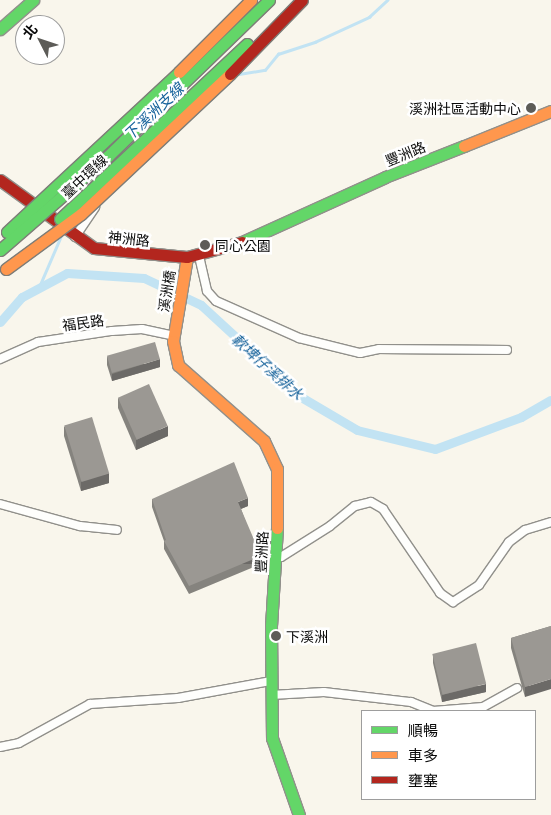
<!DOCTYPE html>
<html>
<head>
<meta charset="utf-8">
<style>
	body { margin:0 }
	#map { position:relative; width:551px; height:815px; overflow:hidden; background:#f9f6ec; font-family:Literata,"Noto Sans TC",serif }
	div>[style] { position:absolute }
	.stream>* { height:2.5px; margin:-1.25px; padding:0 1.25px; transform-origin:1.25px; border-radius:1.25px; background:#c2e3f3 }
	.canal>* { height:9px; margin:-4.5px; padding:0 4.5px; transform-origin:4.5px; border-radius:4.5px; background:#c2e3f3 }
	.roads { filter:drop-shadow(1px 0 #91908b) drop-shadow(-1px 0 #91908b) drop-shadow(0 1px #91908b) drop-shadow(0 -1px #91908b) }
	.street>* { height:8px; margin:-4px; padding:0 4px; transform-origin:4px; border-radius:4px; background:#fefefc }
	.fast>* { height:11px; margin:-5.5px; padding:0 5.5px; transform-origin:5.5px; border-radius:5.5px; background:#63d668 }
	.slow>* { height:11px; margin:-5.5px; padding:0 5.5px; transform-origin:5.5px; border-radius:5.5px; background:#ff974d }
	.jam>* { height:11px; margin:-5.5px; padding:0 5.5px; transform-origin:5.5px; border-radius:5.5px; background:#b3261e }
	.bridges { filter:drop-shadow(1px 0 #7e7d78) drop-shadow(-1px 0 #7e7d78) drop-shadow(0 1px #7e7d78) drop-shadow(0 -1px #7e7d78) }
	.fast-bridge>* { height:11px; margin:-5.5px; padding:0 5.5px; transform-origin:5.5px; border-radius:5.5px; background:#63d668 }
	.slow-bridge>* { height:11px; margin:-5.5px; padding:0 5.5px; transform-origin:5.5px; border-radius:5.5px; background:#ff974d }
	.jam-bridge>* { height:11px; margin:-5.5px; padding:0 5.5px; transform-origin:5.5px; border-radius:5.5px; background:#b3261e }
	.wall>* { inset:0; background:#85837e }
	.shaded-wall>* { inset:0; background:#6c6a67; transform-origin:0 0 }
	.building>* { inset:0; background:#9b9893; transform-origin:0 0 }
	.dots>* { width:14px; height:14px; translate:-50% -50%; box-sizing:border-box; border:2px solid #fff; border-radius:50% }
	span { translate:-50% -50%; white-space:nowrap; text-align:center; line-height:1.15; -webkit-text-stroke:5px #fff; paint-order:stroke }
	.poi-label { font-size:14px; color:#090909 }
	.right { translate:-100% -50%; text-align:right }
	.left { translate:0 -50%; text-align:left }
	.street-label { font-size:14px; color:#090909 }
	.water-label { font-size:15px; color:#14619a; font-style:italic }
	.legend { position:absolute; left:361px; top:710px; width:175px; height:90px; box-sizing:border-box; background:#fff; border:1px solid #9d9d9d; margin:0; padding:6px 9px; list-style:none; font-size:15px; color:#090909 }
	.legend li { display:flex; align-items:center; gap:10px; height:25px }
	.legend b { width:25px; border:1px solid #9d9d9d }
	.north { position:absolute; left:15px; top:15px; width:50px; height:50px; box-sizing:border-box; background:#fff; border:1px solid #9d9d9d; border-radius:50%; rotate:311deg; font-size:14px; font-weight:700; line-height:20px; text-align:center; color:#090909 }
	.north::after { content:''; display:block; margin:auto; width:18px; height:22px; background:#5d5c58; clip-path:polygon(50% 0,100% 100%,50% 72%,0 100%) }
</style>
</head>
<body>
<div id="map">
	<div class="stream">
		<i style="left:239px;top:74px;width:26px;rotate:-9deg"></i>
		<i style="left:265px;top:70px;width:21px;rotate:-51deg"></i>
		<i style="left:278px;top:54px;width:39px;rotate:-18deg"></i>
		<i style="left:315px;top:42px;width:60px;rotate:-24.8deg"></i>
		<i style="left:369px;top:17px;width:25px;rotate:-43deg"></i>
		<i style="left:39px;top:287px;width:56px;rotate:-66.7deg"></i>
	</div>
	<div class="canal">
		<i style="left:0;top:322px;width:33px;rotate:-49deg"></i>
		<i style="left:22px;top:297px;width:51px;rotate:-28.1deg"></i>
		<i style="left:67px;top:273px;width:77px;rotate:3.7deg"></i>
		<i style="left:144px;top:278px;width:63px;rotate:25.3deg"></i>
		<i style="left:201px;top:305px;width:136px;rotate:42.6deg"></i>
		<i style="left:301px;top:397px;width:65px;rotate:30.5deg"></i>
		<i style="left:357px;top:430px;width:80px;rotate:13.7deg"></i>
		<i style="left:435px;top:449px;width:92px;rotate:-20.4deg"></i>
		<i style="left:521px;top:417px;width:34px;rotate:-30deg"></i>
	</div>
	<div class="roads">
		<div class="street">
			<i style="left:75px;top:237px;width:36px;rotate:-56deg"></i>
			<i style="left:199px;top:256px;width:36px;rotate:77deg"></i>
			<i style="left:207px;top:291px;width:13px;rotate:48deg"></i>
			<i style="left:216px;top:301px;width:91px;rotate:24deg"></i>
			<i style="left:299px;top:338px;width:63px;rotate:13.8deg"></i>
			<i style="left:360px;top:353px;width:19px;rotate:-12deg"></i>
			<i style="left:379px;top:349px;width:128px;rotate:0.4deg"></i>
			<i style="left:0;top:359px;width:42px;rotate:-24.1deg"></i>
			<i style="left:38px;top:342px;width:75px;rotate:-8.5deg"></i>
			<i style="left:112px;top:331px;width:30px;rotate:-4deg"></i>
			<i style="left:142px;top:329px;width:33px;rotate:12deg"></i>
			<i style="left:0;top:504px;width:83px;rotate:15.4deg"></i>
			<i style="left:80px;top:526px;width:37px;rotate:6deg"></i>
			<i style="left:275px;top:556px;width:6px;rotate:9deg"></i>
			<i style="left:281px;top:557px;width:58px;rotate:-32.3deg"></i>
			<i style="left:330px;top:526px;width:32px;rotate:-39deg"></i>
			<i style="left:355px;top:506px;width:16px;rotate:-14deg"></i>
			<i style="left:371px;top:502px;width:14px;rotate:30deg"></i>
			<i style="left:383px;top:509px;width:102px;rotate:55.8deg"></i>
			<i style="left:440px;top:593px;width:16px;rotate:35deg"></i>
			<i style="left:453px;top:602px;width:31px;rotate:-33deg"></i>
			<i style="left:479px;top:585px;width:52px;rotate:-55.1deg"></i>
			<i style="left:509px;top:542px;width:20px;rotate:-37deg"></i>
			<i style="left:525px;top:530px;width:27px;rotate:-17deg"></i>
			<i style="left:271px;top:695px;width:53px;rotate:-3.2deg"></i>
			<i style="left:324px;top:692px;width:88px;rotate:6.6deg"></i>
			<i style="left:411px;top:702px;width:24px;rotate:22deg"></i>
			<i style="left:433px;top:711px;width:50px;rotate:-4.6deg"></i>
			<i style="left:483px;top:707px;width:39px;rotate:-29deg"></i>
			<i style="left:0;top:747px;width:19px;rotate:-12deg"></i>
			<i style="left:19px;top:743px;width:81px;rotate:-28.8deg"></i>
			<i style="left:90px;top:704px;width:88px;rotate:-3.9deg"></i>
			<i style="left:178px;top:698px;width:95px;rotate:-10.4deg"></i>
		</div>
		<div class="fast">
			<i style="left:0;top:29px;width:44px;rotate:-41.3deg"></i>
			<i style="left:242px;top:242px;width:157px;rotate:-24.4deg"></i>
			<i style="left:385px;top:177px;width:85px;rotate:-21.4deg"></i>
			<i style="left:277px;top:528px;width:97px;rotate:93.5deg"></i>
			<i style="left:271px;top:625px;width:113px;rotate:89.5deg"></i>
			<i style="left:272px;top:738px;width:82px;rotate:70.7deg"></i>
		</div>
		<div class="slow">
			<i style="left:464px;top:146px;width:94px;rotate:-21.9deg"></i>
			<i style="left:187px;top:257px;width:85px;rotate:99.5deg"></i>
			<i style="left:173px;top:341px;width:25px;rotate:78deg"></i>
			<i style="left:178px;top:365px;width:115px;rotate:41.5deg"></i>
			<i style="left:264px;top:441px;width:31px;rotate:65deg"></i>
			<i style="left:277px;top:469px;width:59px;rotate:90deg"></i>
		</div>
		<div class="jam">
			<i style="left:0;top:180px;width:116px;rotate:35.9deg"></i>
			<i style="left:94px;top:248px;width:93px;rotate:5.5deg"></i>
			<i style="left:187px;top:257px;width:57px;rotate:-15.3deg"></i>
		</div>
	</div>
	<div class="bridges">
		<div class="fast-bridge">
			<i style="left:60px;top:219px;width:256px;rotate:-43.1deg"></i>
			<i style="left:7px;top:232px;width:235px;rotate:-42.9deg"></i>
			<i style="left:0;top:250px;width:143px;rotate:-41deg"></i>
			<i style="left:108px;top:156px;width:224px;rotate:-44.1deg"></i>
		</div>
		<div class="slow-bridge">
			<i style="left:179px;top:72px;width:102px;rotate:-45deg"></i>
			<i style="left:6px;top:269px;width:93px;rotate:-36.3deg"></i>
			<i style="left:81px;top:214px;width:204px;rotate:-43.2deg"></i>
		</div>
		<div class="jam-bridge">
			<i style="left:230px;top:74px;width:103px;rotate:-45.8deg"></i>
		</div>
	</div>
	<div class="wall">
		<i style="clip-path:polygon(107px 357px,160px 367px,112px 381px,107px 365px)"></i>
		<i style="clip-path:polygon(118px 398px,168px 436px,136px 450px,118px 408px)"></i>
		<i style="clip-path:polygon(64px 426px,109px 483px,81px 491px,64px 436px)"></i>
		<i style="clip-path:polygon(152px 499px,248px 506px,241px 509px,261px 564px,189px 594px,164px 549px,164px 541px,152px 507px)"></i>
		<i style="clip-path:polygon(551px 626px,525px 697px,511px 648px,511px 638px)"></i>
		<i style="clip-path:polygon(433px 655px,486px 692px,442px 702px,433px 663px)"></i>
	</div>
	<div class="shaded-wall">
		<i style="clip-path:polygon(160px 359px,160px 367px,112px 381px,112px 374px)"></i>
		<i style="clip-path:polygon(168px 426px,168px 436px,136px 450px,136px 440px)"></i>
		<i style="clip-path:polygon(109px 473px,109px 483px,81px 491px,81px 481px)"></i>
		<i style="clip-path:polygon(248px 498px,248px 506px,238px 510px,238px 502px)"></i>
		<i style="left:261px;top:556px;width:8px;height:78px;rotate:90deg"></i>
		<i style="clip-path:polygon(551px 679px,551px 689px,525px 697px,525px 687px)"></i>
		<i style="clip-path:polygon(486px 684px,486px 692px,442px 702px,442px 695px)"></i>
	</div>
	<div class="building">
		<i style="left:155px;top:342px;width:18px;height:50px;rotate:74deg"></i>
		<i style="left:149px;top:384px;width:46px;height:34px;rotate:66deg"></i>
		<i style="left:92px;top:417px;width:59px;height:29px;rotate:73deg"></i>
		<i style="clip-path:polygon(234px 462px,248px 498px,238px 502px,261px 556px,189px 586px,164px 541px,166px 540px,152px 499px)"></i>
		<i style="clip-path:polygon(551px 626px,551px 679px,525px 687px,511px 638px)"></i>
		<i style="left:476px;top:643px;width:42px;height:45px;rotate:76deg"></i>
	</div>
	<div class="dots">
		<i style="left:531px;top:108px;background:#5d5c58"></i>
		<i style="left:205px;top:245px;background:#5d5c58"></i>
		<i style="left:276px;top:636px;background:#5d5c58"></i>
	</div>
	<div class="poi-label">
		<span class="right" style="left:521px;top:108px">溪洲社區活動中心</span>
		<span class="left" style="left:215px;top:245px">同心公園</span>
		<span class="left" style="left:286px;top:636px">下溪洲</span>
	</div>
	<div class="street-label">
		<span style="left:405px;top:153px;rotate:-22deg">豐洲路</span>
		<span style="left:84px;top:176px;rotate:-43deg">臺中環線</span>
		<span style="left:129px;top:238px;rotate:6deg">神洲路</span>
		<span style="left:166px;top:291px;rotate:-81deg">溪洲橋</span>
		<span style="left:83px;top:322px;rotate:-8deg">福民路</span>
		<span style="left:261px;top:552px;rotate:-87deg">豐洲路</span>
	</div>
	<div class="water-label">
		<span style="left:153px;top:111px;rotate:-43deg">下溪洲支線</span>
		<span style="left:268px;top:366px;rotate:42deg">軟埤仔溪排水</span>
	</div>
	<ul class="legend">
	<li><b style="height:6px;background:#63d668"></b>順暢</li>
	<li><b style="height:6px;background:#ff974d"></b>車多</li>
	<li><b style="height:6px;background:#b3261e"></b>壅塞</li>
	</ul>
	<div class="north">北</div>
</div>
</body>
</html>
